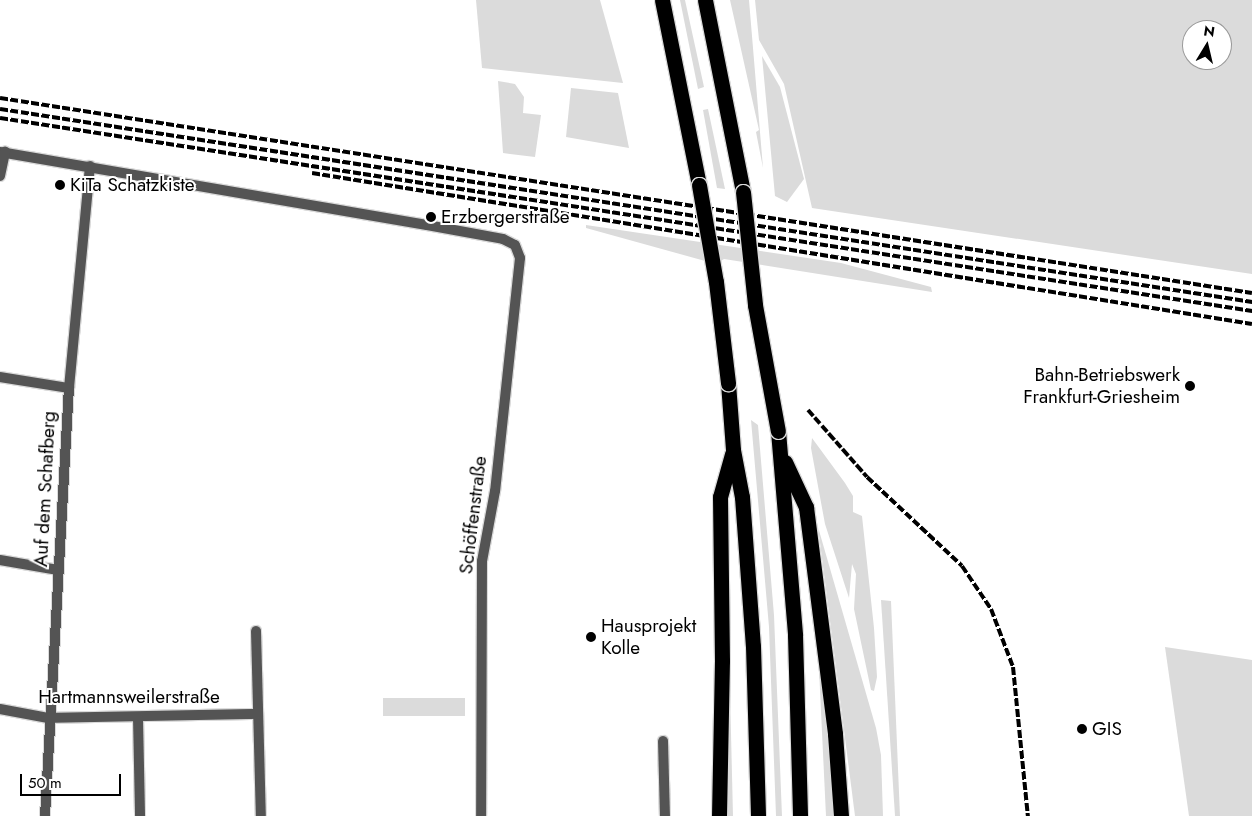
<!DOCTYPE html>
<html>
<head>
<meta charset="utf-8">
<style>
	body { margin:0 }
	#map { position:relative; width:1252px; height:816px; overflow:hidden; background:#fff; font-family:Jost,sans-serif }
	div>[style] { position:absolute }
	.green>* { inset:0; background:#dbdbdb; transform-origin:0 0 }
	.roads { filter:drop-shadow(1px 0 #dbdbdb) drop-shadow(-1px 0 #dbdbdb) drop-shadow(0 1px #dbdbdb) drop-shadow(0 -1px #dbdbdb) }
	.street>* { height:10px; margin:-5px; padding:0 5px; transform-origin:5px; border-radius:5px; background:#545454 }
	.highway>* { height:15px; margin:-7.5px; padding:0 7.5px; transform-origin:7.5px; border-radius:7.5px; background:#000 }
	.rail>* { height:4px; margin-top:-2px; transform-origin:0; background:repeating-linear-gradient(90deg,#000 0 8px,transparent 0 10.5px) }
	.bridges { filter:drop-shadow(1px 0 #dbdbdb) drop-shadow(-1px 0 #dbdbdb) drop-shadow(0 1px #dbdbdb) drop-shadow(0 -1px #dbdbdb) }
	.highway-bridge>* { height:15px; margin:-7.5px; padding:0 7.5px; transform-origin:7.5px; border-radius:7.5px; background:#000 }
	.dots>* { width:14px; height:14px; translate:-50% -50%; box-sizing:border-box; border:2px solid #fff; border-radius:50% }
	span { translate:-50% -50%; white-space:nowrap; text-align:center; line-height:1.15; -webkit-text-stroke:4px #fff; paint-order:stroke }
	.poi-label { font-size:19px; color:#000 }
	.left { translate:0 -50%; text-align:left }
	.right { translate:-100% -50%; text-align:right }
	.street-label { font-size:19px; color:#000 }
	.north { position:absolute; left:1182px; top:20px; width:50px; height:50px; box-sizing:border-box; background:#fff; border:1px solid #999; border-radius:50%; rotate:9deg; font-size:14px; font-weight:700; line-height:20px; text-align:center; color:#000 }
	.north::after { content:''; display:block; margin:auto; width:18px; height:22px; background:#000; clip-path:polygon(50% 0,100% 100%,50% 72%,0 100%) }
	.scale { position:absolute; left:20px; top:774px; width:101px; height:22px; box-sizing:border-box; border:2px solid #000; border-top:0; padding-left:6px; font-size:15px; line-height:18px; white-space:nowrap; color:#000; -webkit-text-stroke:4px #fff; paint-order:stroke }
</style>
</head>
<body>
<div id="map">
	<div class="green">
		<i style="clip-path:polygon(476px 0,600px 0,623px 83px,482px 68px)"></i>
		<i style="clip-path:polygon(680px 0,685px 0,704px 87px,698px 89px)"></i>
		<i style="clip-path:polygon(730px 0,749px 0,763px 168px,756px 132px,759px 130px)"></i>
		<i style="clip-path:polygon(evenodd,755px 0,1252px 0,1252px 274px,812px 208px,784px 84px,759px 40px,755px 0,1192px 30px,1222px 30px,1222px 60px,1192px 60px,1192px 30px)"></i>
		<i style="clip-path:polygon(762px 56px,780px 87px,804px 179px,787px 202px,775px 196px)"></i>
		<i style="clip-path:polygon(498px 81px,515px 84px,524px 97px,523px 113px,541px 115px,535px 157px,503px 153px)"></i>
		<i style="clip-path:polygon(571px 88px,618px 93px,629px 148px,566px 137px)"></i>
		<i style="clip-path:polygon(708px 109px,725px 189px,717px 188px,703px 110px)"></i>
		<i style="clip-path:polygon(586px 225px,841px 263px,931px 287px,932px 292px,724px 259px,716px 264px,586px 228px)"></i>
		<i style="clip-path:polygon(751px 420px,758px 425px,774px 615px,782px 816px,776px 816px,769px 627px)"></i>
		<i style="clip-path:polygon(812px 438px,845px 483px,853px 496px,853px 512px,862px 516px,874px 628px,877px 677px,874px 691px,871px 690px,854px 609px,856px 574px,852px 564px,849px 598px,825px 524px,811px 448px)"></i>
		<i style="clip-path:polygon(818px 527px,876px 728px,881px 755px,883px 816px,855px 816px)"></i>
		<i style="clip-path:polygon(881px 600px,891px 601px,900px 816px,895px 816px)"></i>
		<i style="clip-path:polygon(1165px 647px,1252px 660px,1252px 816px,1189px 816px)"></i>
		<i style="clip-path:polygon(819px 669px,830px 751px,835px 816px,826px 816px)"></i>
		<i style="clip-path:polygon(728px 692px,730px 692px,733px 816px,728px 816px)"></i>
		<i style="left:383px;top:698px;width:82px;height:18px"></i>
	</div>
	<div class="roads">
		<div class="street">
			<i style="left:0;top:152px;width:433px;rotate:9.7deg"></i>
			<i style="left:427px;top:225px;width:77px;rotate:10.4deg"></i>
			<i style="left:503px;top:239px;width:13px;rotate:27deg"></i>
			<i style="left:515px;top:245px;width:14px;rotate:69deg"></i>
			<i style="left:520px;top:258px;width:234px;rotate:96.1deg"></i>
			<i style="left:495px;top:491px;width:71px;rotate:100.5deg"></i>
			<i style="left:482px;top:561px;width:255px;rotate:90.2deg"></i>
			<i style="left:0;top:176px;width:25px;rotate:-78deg"></i>
			<i style="left:0;top:377px;width:70px;rotate:9.1deg"></i>
			<i style="left:0;top:560px;width:59px;rotate:9.8deg"></i>
			<i style="left:256px;top:631px;width:185px;rotate:88.5deg"></i>
			<i style="left:0;top:709px;width:49px;rotate:10.6deg"></i>
			<i style="left:48px;top:718px;width:210px;rotate:-1.1deg"></i>
			<i style="left:138px;top:718px;width:98px;rotate:88.8deg"></i>
			<i style="left:663px;top:741px;width:75px;rotate:88.5deg"></i>
			<i style="left:45px;top:816px;width:429px;rotate:-86.8deg"></i>
			<i style="left:69px;top:388px;width:223px;rotate:-84.6deg"></i>
		</div>
		<div class="highway">
			<i style="left:662px;top:0;width:189px;rotate:78.7deg"></i>
			<i style="left:705px;top:0;width:196px;rotate:78.8deg"></i>
			<i style="left:728px;top:383px;width:67px;rotate:85.7deg"></i>
			<i style="left:733px;top:450px;width:48px;rotate:79.2deg"></i>
			<i style="left:742px;top:497px;width:149px;rotate:85.8deg"></i>
			<i style="left:753px;top:646px;width:170px;rotate:88.3deg"></i>
			<i style="left:778px;top:431px;width:205px;rotate:85.2deg"></i>
			<i style="left:795px;top:635px;width:181px;rotate:88.4deg"></i>
			<i style="left:785px;top:462px;width:50px;rotate:65deg"></i>
			<i style="left:806px;top:507px;width:229px;rotate:82.7deg"></i>
			<i style="left:835px;top:734px;width:82px;rotate:85.8deg"></i>
			<i style="left:719px;top:816px;width:155px;rotate:-88.9deg"></i>
			<i style="left:722px;top:661px;width:164px;rotate:-90.7deg"></i>
			<i style="left:720px;top:497px;width:45px;rotate:-74.4deg"></i>
		</div>
	</div>
	<div class="rail">
		<i style="left:0;top:98px;width:1267px;rotate:8.85deg"></i>
		<i style="left:0;top:109px;width:1267px;rotate:8.76deg"></i>
		<i style="left:0;top:118px;width:1267px;rotate:8.76deg"></i>
		<i style="left:312px;top:173px;width:952px;rotate:9.13deg"></i>
		<i style="left:808px;top:410px;width:89px;rotate:48.6deg"></i>
		<i style="left:867px;top:477px;width:130px;rotate:43.1deg"></i>
		<i style="left:962px;top:566px;width:52px;rotate:56deg"></i>
		<i style="left:991px;top:609px;width:62px;rotate:69.2deg"></i>
		<i style="left:1013px;top:667px;width:150px;rotate:84.3deg"></i>
	</div>
	<div class="bridges">
		<div class="highway-bridge">
			<i style="left:699px;top:185px;width:98px;rotate:80.1deg"></i>
			<i style="left:716px;top:282px;width:102px;rotate:83.2deg"></i>
			<i style="left:743px;top:192px;width:114px;rotate:83.9deg"></i>
			<i style="left:755px;top:305px;width:128px;rotate:79.7deg"></i>
		</div>
	</div>
	<div class="dots">
		<i style="left:60px;top:185px;background:#000"></i>
		<i style="left:431px;top:217px;background:#000"></i>
		<i style="left:1190px;top:386px;background:#000"></i>
		<i style="left:591px;top:637px;background:#000"></i>
		<i style="left:1082px;top:729px;background:#000"></i>
	</div>
	<div class="poi-label">
		<span class="left" style="left:70px;top:185px">KiTa Schatzkiste</span>
		<span class="left" style="left:441px;top:217px">Erzbergerstraße</span>
		<span class="right" style="left:1180px;top:386px">Bahn-Betriebswerk<br>Frankfurt-Griesheim</span>
		<span class="left" style="left:601px;top:637px">Hausprojekt<br>Kolle</span>
		<span class="left" style="left:1092px;top:729px">GIS</span>
	</div>
	<div class="street-label">
		<span style="left:45px;top:489px;rotate:-87deg">Auf dem Schafberg</span>
		<span style="left:473px;top:515px;rotate:-83deg">Schöffenstraße</span>
		<span style="left:129px;top:697px">Hartmannsweilerstraße</span>
	</div>
	<div class="north">N</div>
	<div class="scale">50 m</div>
</div>
</body>
</html>
